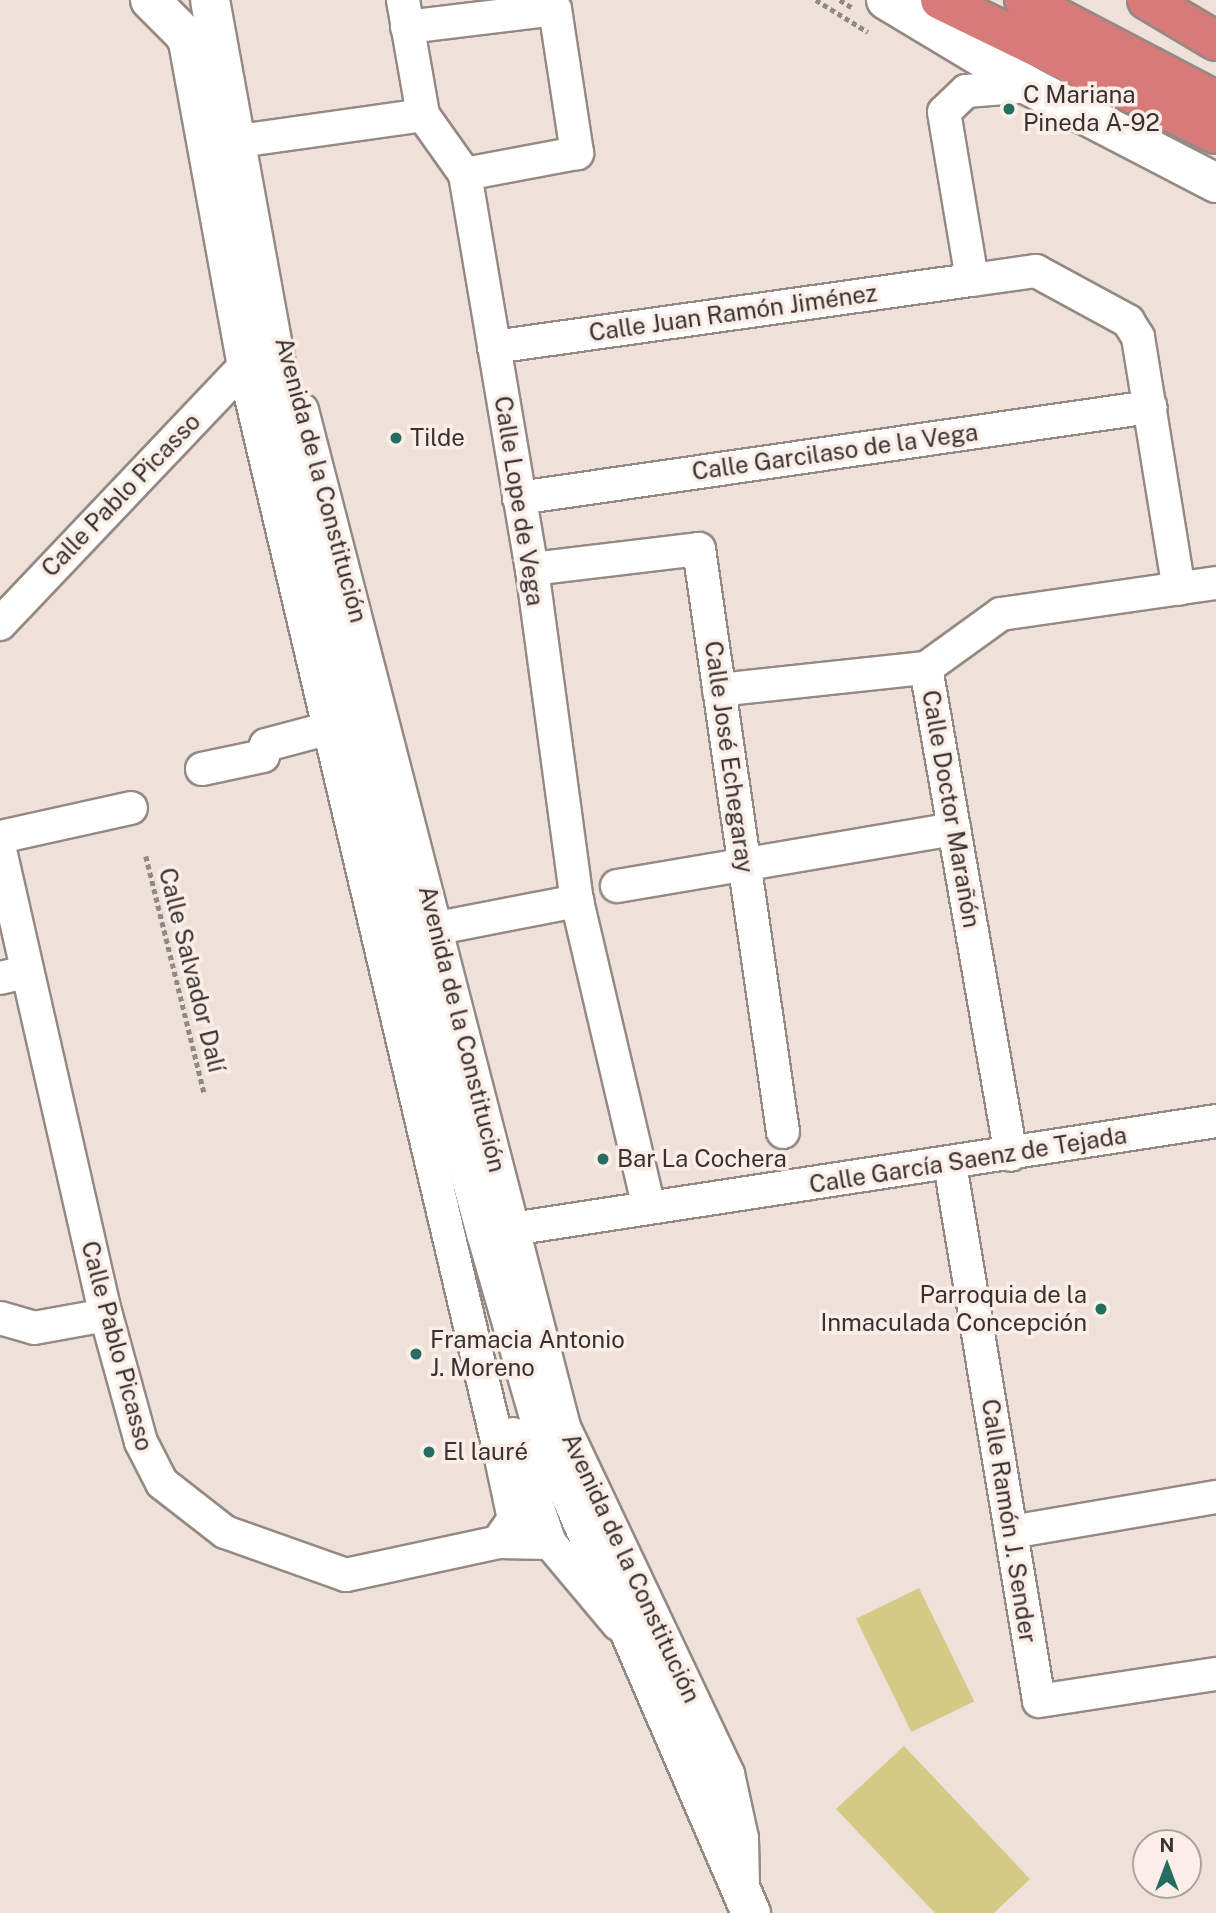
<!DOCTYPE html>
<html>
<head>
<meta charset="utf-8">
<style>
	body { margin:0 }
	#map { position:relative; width:1216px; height:1913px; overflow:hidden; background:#eee1da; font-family:"Public Sans",sans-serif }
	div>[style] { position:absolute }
	.green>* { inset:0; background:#d4ca86; transform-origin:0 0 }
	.path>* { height:4.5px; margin-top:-2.25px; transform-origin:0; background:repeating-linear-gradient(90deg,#928984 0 5px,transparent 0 8.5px) }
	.roads { filter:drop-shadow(2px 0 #958983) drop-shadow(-2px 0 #958983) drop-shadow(0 2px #958983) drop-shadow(0 -2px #958983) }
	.street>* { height:32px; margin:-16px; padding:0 16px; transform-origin:16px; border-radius:16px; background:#fff }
	.secondary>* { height:38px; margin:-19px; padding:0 19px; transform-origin:19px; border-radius:19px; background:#fff }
	.highway>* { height:38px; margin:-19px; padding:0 19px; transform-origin:19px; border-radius:19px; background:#d67a7a }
	.dots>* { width:19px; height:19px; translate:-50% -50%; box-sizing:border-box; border:4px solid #fbeee8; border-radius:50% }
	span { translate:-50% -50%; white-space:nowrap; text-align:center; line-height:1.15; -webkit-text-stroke:7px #fbeee8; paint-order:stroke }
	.poi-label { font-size:24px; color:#373230 }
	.left { translate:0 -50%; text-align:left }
	.right { translate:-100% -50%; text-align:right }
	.street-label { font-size:24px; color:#373230 }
	.north { position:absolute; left:1132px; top:1829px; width:70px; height:70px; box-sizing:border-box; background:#fbeee8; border:2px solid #ada39e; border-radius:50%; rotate:0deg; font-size:19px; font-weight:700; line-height:28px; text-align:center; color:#373230 }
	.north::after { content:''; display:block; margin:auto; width:24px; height:32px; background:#256c61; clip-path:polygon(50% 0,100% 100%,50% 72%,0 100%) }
</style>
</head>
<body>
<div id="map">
	<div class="green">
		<i style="left:919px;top:1588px;width:126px;height:70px;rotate:64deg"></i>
		<i style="clip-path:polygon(904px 1746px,1030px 1879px,994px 1913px,935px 1913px,836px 1809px)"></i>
	</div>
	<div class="path">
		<i style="left:816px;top:0;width:61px;rotate:31.6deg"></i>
		<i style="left:840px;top:0;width:15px;rotate:32deg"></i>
		<i style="left:146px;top:856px;width:243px;rotate:76.2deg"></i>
	</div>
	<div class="roads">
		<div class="street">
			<i style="left:403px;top:0;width:117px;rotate:80.1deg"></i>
			<i style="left:423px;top:115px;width:72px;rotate:54.6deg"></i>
			<i style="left:465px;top:174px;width:401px;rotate:80.4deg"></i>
			<i style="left:532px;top:569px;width:335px;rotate:82.3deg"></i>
			<i style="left:577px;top:901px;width:315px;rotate:76.8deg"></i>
			<i style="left:407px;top:27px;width:149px;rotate:-6.9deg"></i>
			<i style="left:555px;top:9px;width:146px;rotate:81.3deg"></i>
			<i style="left:577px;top:153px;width:114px;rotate:169.4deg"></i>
			<i style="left:185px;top:42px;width:330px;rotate:79.7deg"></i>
			<i style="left:244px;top:367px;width:1121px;rotate:76.74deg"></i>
			<i style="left:501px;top:1458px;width:62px;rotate:78deg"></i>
			<i style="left:514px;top:1519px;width:28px;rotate:125deg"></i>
			<i style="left:1029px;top:86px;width:63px;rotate:175.5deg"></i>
			<i style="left:966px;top:91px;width:30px;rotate:136deg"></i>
			<i style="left:944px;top:112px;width:170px;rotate:80.5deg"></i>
			<i style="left:972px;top:280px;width:65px;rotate:-8deg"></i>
			<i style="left:1036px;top:271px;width:105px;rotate:28.5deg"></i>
			<i style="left:1128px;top:321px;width:19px;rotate:58deg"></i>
			<i style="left:1138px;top:337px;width:255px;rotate:80.8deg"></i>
			<i style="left:237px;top:160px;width:19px;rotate:-106deg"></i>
			<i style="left:232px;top:142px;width:193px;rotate:-8deg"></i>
			<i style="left:494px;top:347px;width:483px;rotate:-8deg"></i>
			<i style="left:302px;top:410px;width:1050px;rotate:75.55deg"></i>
			<i style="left:564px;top:1427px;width:384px;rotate:64.7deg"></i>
			<i style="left:728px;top:1774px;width:66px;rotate:77.7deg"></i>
			<i style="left:742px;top:1838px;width:48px;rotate:88.8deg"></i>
			<i style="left:519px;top:498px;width:638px;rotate:-8.21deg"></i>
			<i style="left:532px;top:569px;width:168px;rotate:-6.8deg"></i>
			<i style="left:699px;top:549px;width:589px;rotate:81.8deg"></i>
			<i style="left:0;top:624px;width:354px;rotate:-46.5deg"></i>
			<i style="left:926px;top:668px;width:92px;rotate:-35.8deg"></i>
			<i style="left:1001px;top:614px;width:217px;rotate:-8.2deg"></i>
			<i style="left:719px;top:690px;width:208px;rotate:-6.1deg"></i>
			<i style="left:926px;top:668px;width:494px;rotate:80.1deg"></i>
			<i style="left:202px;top:769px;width:62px;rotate:-12deg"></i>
			<i style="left:263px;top:756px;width:11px;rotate:-75deg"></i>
			<i style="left:266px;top:745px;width:66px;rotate:-14.9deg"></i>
			<i style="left:0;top:837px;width:134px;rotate:-12.5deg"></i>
			<i style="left:0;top:850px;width:477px;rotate:77.2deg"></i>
			<i style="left:106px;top:1315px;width:132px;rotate:74.6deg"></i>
			<i style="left:141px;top:1442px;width:46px;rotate:62.9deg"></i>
			<i style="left:162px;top:1483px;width:80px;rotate:37.9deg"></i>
			<i style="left:225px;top:1532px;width:128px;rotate:19.6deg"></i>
			<i style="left:346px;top:1575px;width:156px;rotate:-12.2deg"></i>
			<i style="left:498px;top:1542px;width:52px;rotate:1.1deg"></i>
			<i style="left:617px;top:886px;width:342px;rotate:-9.6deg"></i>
			<i style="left:438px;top:928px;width:142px;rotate:-11deg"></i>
			<i style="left:0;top:978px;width:28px;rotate:-13deg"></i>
			<i style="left:950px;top:1164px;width:544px;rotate:80.59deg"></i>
			<i style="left:1039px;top:1701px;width:179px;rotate:-8.7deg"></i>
			<i style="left:512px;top:1229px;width:712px;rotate:-8.72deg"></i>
			<i style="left:0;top:1318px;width:35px;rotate:16deg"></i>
			<i style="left:34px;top:1328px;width:73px;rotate:-10.2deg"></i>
			<i style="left:513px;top:1434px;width:115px;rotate:71.3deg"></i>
			<i style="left:550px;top:1543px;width:106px;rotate:50deg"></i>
			<i style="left:1011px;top:1532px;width:208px;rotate:-9.7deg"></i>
		</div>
		<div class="secondary">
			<i style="left:150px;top:0;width:48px;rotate:45deg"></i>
			<i style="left:184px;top:34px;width:64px;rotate:63deg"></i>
			<i style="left:210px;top:0;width:440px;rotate:79.7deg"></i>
			<i style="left:289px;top:433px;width:515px;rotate:76.99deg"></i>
			<i style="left:405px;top:935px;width:309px;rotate:74.8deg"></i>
			<i style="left:486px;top:1233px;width:206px;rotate:73.9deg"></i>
			<i style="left:543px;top:1431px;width:525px;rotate:66.66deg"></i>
			<i style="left:886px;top:0;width:167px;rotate:31deg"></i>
			<i style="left:1029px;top:86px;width:211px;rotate:27.4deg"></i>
		</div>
		<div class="highway">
			<i style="left:940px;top:0;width:307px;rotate:25.9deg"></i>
			<i style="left:1024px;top:0;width:217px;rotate:27.7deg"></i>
			<i style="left:1147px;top:0;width:80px;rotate:30.7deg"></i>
		</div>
	</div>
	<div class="dots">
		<i style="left:1009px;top:109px;background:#256c61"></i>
		<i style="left:396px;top:438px;background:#256c61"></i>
		<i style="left:603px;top:1159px;background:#256c61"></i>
		<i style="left:1101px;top:1309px;background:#256c61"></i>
		<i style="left:416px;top:1354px;background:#256c61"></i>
		<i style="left:429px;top:1452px;background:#256c61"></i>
	</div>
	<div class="poi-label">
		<span class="left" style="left:1023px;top:109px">C Mariana<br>Pineda A-92</span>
		<span class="left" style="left:410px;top:438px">Tilde</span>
		<span class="left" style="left:617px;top:1159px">Bar La Cochera</span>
		<span class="right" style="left:1087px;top:1309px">Parroquia de la<br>Inmaculada Concepción</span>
		<span class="left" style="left:430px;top:1354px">Framacia Antonio<br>J. Moreno</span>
		<span class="left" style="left:443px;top:1452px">El lauré</span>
	</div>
	<div class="street-label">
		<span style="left:733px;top:313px;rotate:-8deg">Calle Juan Ramón Jiménez</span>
		<span style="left:835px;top:452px;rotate:-8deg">Calle Garcilaso de la Vega</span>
		<span style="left:321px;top:480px;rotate:75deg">Avenida de la Constitución</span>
		<span style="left:121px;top:495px;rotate:-46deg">Calle Pablo Picasso</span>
		<span style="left:519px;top:501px;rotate:81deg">Calle Lope de Vega</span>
		<span style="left:729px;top:757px;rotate:82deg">Calle José Echegaray</span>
		<span style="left:951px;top:809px;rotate:80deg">Calle Doctor Marañón</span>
		<span style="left:192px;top:970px;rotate:76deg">Calle Salvador Dalí</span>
		<span style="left:462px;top:1029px;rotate:76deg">Avenida de la Constitución</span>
		<span style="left:968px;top:1160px;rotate:-9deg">Calle García Saenz de Tejada</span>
		<span style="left:117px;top:1346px;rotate:75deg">Calle Pablo Picasso</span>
		<span style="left:1009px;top:1521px;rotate:81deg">Calle Ramón J. Sender</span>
		<span style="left:631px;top:1568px;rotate:65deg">Avenida de la Constitución</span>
	</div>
	<div class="north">N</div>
</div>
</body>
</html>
